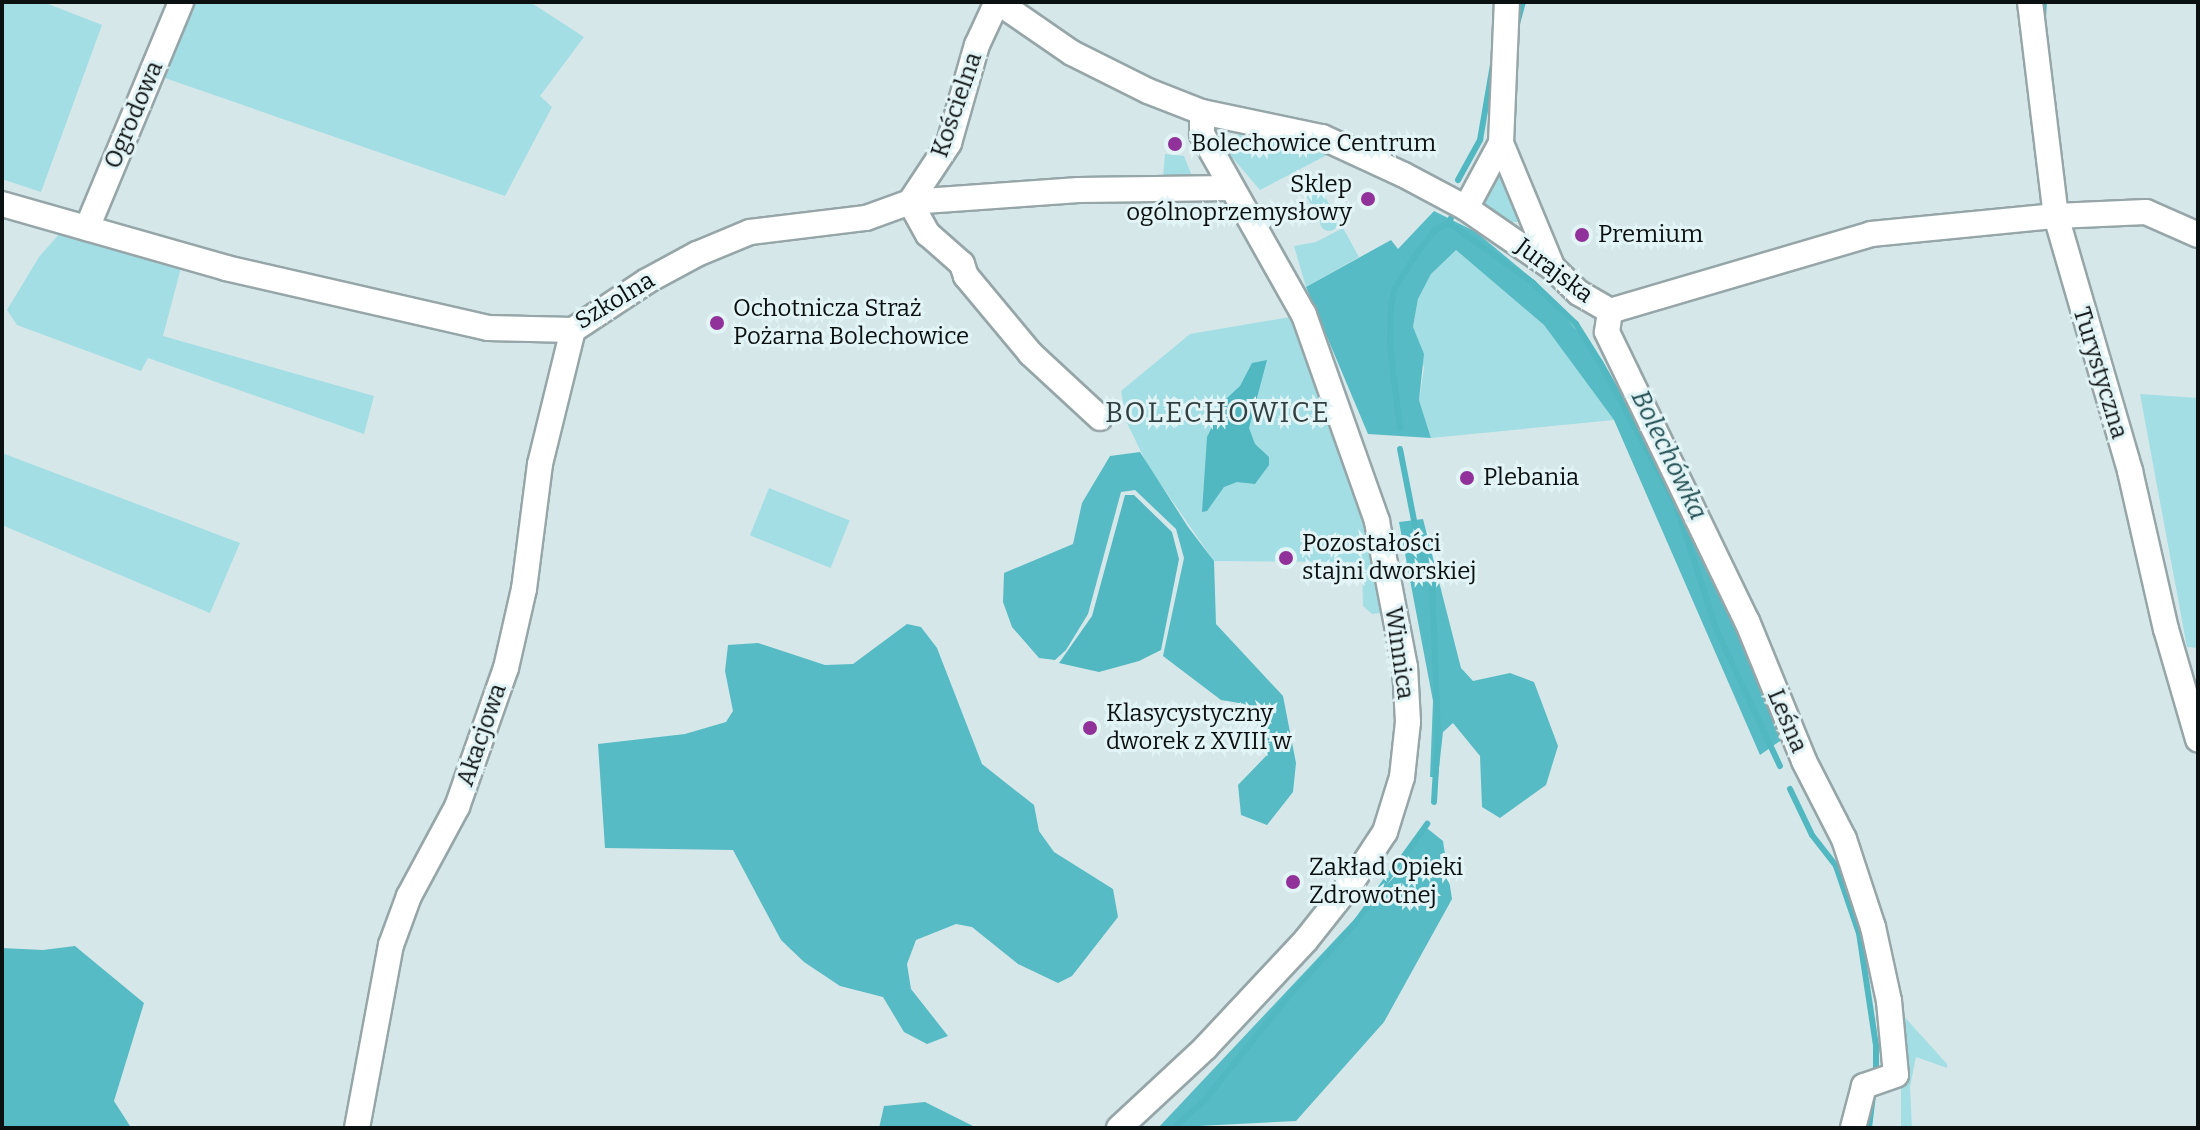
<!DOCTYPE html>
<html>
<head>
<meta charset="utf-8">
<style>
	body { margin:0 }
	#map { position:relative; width:2200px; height:1130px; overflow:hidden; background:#d6e7e9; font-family:Bitter,serif }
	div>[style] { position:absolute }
	.green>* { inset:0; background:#a2dee4; transform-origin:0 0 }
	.round { border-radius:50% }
	.forest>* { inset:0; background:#56bbc4 }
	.water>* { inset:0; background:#51b7c0 }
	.stream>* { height:6px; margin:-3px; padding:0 3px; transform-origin:3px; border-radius:3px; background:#51b7c0 }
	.roads { filter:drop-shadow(2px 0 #96a6a8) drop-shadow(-2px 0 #96a6a8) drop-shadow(0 2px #96a6a8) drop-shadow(0 -2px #96a6a8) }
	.minor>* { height:24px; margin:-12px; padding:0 12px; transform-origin:12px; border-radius:12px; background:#fff }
	.dots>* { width:22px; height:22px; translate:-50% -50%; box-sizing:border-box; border:4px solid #e3f4f6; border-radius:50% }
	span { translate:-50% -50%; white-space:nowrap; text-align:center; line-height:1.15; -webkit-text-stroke:6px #e3f4f6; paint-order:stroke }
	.street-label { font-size:24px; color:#0b1011 }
	.poi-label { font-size:24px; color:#0b1011 }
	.left { translate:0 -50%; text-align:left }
	.right { translate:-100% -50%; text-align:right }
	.water-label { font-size:26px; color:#214e52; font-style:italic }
	.quarter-label { font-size:28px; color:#313f40; letter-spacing:2px }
	.frame { position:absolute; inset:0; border:4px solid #0b1011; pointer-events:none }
</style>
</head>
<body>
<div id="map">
	<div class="green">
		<i style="clip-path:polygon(2px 2px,43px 2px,102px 25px,41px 192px,2px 179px)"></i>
		<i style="clip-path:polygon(191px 2px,530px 2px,584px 37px,540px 96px,552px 107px,505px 196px,162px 77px)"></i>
		<i style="clip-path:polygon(1239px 135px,1287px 142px,1327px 155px,1260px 190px,1225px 149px,1228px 138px)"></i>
		<i style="clip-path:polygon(1165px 154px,1184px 156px,1192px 176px,1163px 178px)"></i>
		<i style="clip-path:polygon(1498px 171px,1502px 171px,1521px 219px,1518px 222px,1509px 222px,1481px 205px)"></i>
		<i style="left:1313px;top:176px;width:36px;height:16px;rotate:60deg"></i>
		<i class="round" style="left:1320px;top:213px;width:18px;height:18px"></i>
		<i style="clip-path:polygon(1343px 228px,1359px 257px,1306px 287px,1294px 246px,1316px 242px)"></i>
		<i style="clip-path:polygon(60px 233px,182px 264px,163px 336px,374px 396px,364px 434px,148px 358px,141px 371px,17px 325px,7px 310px,39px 257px)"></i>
		<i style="clip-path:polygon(1455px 249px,1544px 325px,1614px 420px,1431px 438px,1419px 400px,1424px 368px,1413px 328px,1418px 299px,1431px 274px)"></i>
		<i style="clip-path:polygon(1290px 317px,1340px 449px,1374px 559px,1386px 609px,1380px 613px,1372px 614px,1363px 606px,1362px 562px,1214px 561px,1148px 466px,1127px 423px,1121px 391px,1190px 334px)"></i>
		<i style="clip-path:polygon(2140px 394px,2198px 398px,2198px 648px,2187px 647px)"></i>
		<i style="clip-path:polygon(2px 453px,240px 543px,210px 613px,2px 525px)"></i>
		<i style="left:769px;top:488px;width:87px;height:51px;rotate:22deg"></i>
		<i style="clip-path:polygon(1901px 1013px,1947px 1064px,1947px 1068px,1916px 1057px,1910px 1087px,1912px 1128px,1901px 1128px)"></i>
	</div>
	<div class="forest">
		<i style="clip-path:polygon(1434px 211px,1476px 232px,1535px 281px,1602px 360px,1672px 481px,1783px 739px,1760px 755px,1614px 420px,1544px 325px,1456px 250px,1431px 274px,1418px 299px,1413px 327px,1424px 354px,1419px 400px,1431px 438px,1368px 434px,1306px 287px,1391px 240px,1398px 249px)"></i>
		<i style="clip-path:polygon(1140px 452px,1188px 527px,1214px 561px,1216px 624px,1283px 696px,1296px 763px,1293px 792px,1267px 825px,1241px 815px,1238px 785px,1267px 755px,1268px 741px,1245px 704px,1221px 700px,1163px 656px,1184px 558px,1176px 529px,1135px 490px,1121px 492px,1088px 614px,1066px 650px,1055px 660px,1039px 658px,1012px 627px,1003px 602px,1004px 573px,1073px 544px,1082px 503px,1110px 456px)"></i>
		<i style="clip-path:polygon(1423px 519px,1461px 668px,1473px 681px,1510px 673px,1534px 682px,1558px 746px,1546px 785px,1500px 818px,1482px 807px,1480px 756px,1453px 723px,1443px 732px,1438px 777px,1430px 777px,1433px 701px,1399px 522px)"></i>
		<i style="clip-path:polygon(907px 624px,921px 627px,937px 648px,982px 764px,1034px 805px,1039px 831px,1054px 852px,1113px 889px,1118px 917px,1072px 976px,1058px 983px,1018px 964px,972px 927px,956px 924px,916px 940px,907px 964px,911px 989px,948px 1036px,927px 1044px,904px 1032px,883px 997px,840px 986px,804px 962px,781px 940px,733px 850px,605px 848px,598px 744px,685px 734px,726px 722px,733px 711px,725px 671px,728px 645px,758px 643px,825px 665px,853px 664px)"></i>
		<i style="clip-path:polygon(1423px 825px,1443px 841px,1452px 899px,1384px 1022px,1296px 1121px,1158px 1128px,1396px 875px)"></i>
		<i style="clip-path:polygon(75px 946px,144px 1003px,114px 1101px,130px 1126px,2px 1128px,2px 948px,43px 950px)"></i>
		<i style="clip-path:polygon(925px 1102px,977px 1128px,879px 1128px,884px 1106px)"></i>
	</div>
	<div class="water">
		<i style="clip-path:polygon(1267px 360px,1249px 428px,1255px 444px,1269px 457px,1269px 465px,1255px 484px,1237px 482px,1224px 487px,1207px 511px,1202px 512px,1207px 437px,1226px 399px,1240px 386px,1252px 363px)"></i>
		<i style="clip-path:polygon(1125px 495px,1134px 495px,1172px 532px,1179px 559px,1161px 650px,1139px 661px,1099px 672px,1059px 663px,1092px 616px)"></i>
	</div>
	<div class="stream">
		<i style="left:2043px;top:19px;width:17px;rotate:-87deg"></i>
		<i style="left:1517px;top:24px;width:23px;rotate:-75deg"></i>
		<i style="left:1458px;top:180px;width:46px;rotate:-61.2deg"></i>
		<i style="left:1480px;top:140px;width:76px;rotate:-80.2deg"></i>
		<i style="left:1451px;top:218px;width:5px;rotate:112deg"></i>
		<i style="left:1449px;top:223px;width:103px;rotate:35.5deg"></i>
		<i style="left:1533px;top:283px;width:59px;rotate:43.6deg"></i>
		<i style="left:1576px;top:324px;width:47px;rotate:58deg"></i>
		<i style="left:1601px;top:364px;width:157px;rotate:61.8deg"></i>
		<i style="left:1675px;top:502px;width:136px;rotate:72deg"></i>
		<i style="left:1717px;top:631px;width:149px;rotate:65deg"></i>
		<i style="left:1400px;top:428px;width:84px;rotate:-96.9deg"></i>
		<i style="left:1390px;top:345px;width:40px;rotate:-88.6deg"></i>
		<i style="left:1391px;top:305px;width:17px;rotate:-77deg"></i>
		<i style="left:1395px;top:288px;width:36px;rotate:-58deg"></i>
		<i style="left:1414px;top:257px;width:34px;rotate:-52deg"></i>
		<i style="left:1435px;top:230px;width:16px;rotate:-27deg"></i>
		<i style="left:1400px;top:449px;width:94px;rotate:78.9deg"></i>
		<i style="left:1418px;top:541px;width:42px;rotate:70.7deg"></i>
		<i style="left:1432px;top:581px;width:154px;rotate:87.8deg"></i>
		<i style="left:1438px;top:735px;width:67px;rotate:93.4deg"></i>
		<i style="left:1790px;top:789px;width:51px;rotate:64.4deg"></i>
		<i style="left:1812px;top:835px;width:39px;rotate:52deg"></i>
		<i style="left:1836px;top:866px;width:71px;rotate:71.1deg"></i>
		<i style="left:1859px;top:933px;width:113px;rotate:81.4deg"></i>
		<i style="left:1876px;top:1045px;width:32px;rotate:90deg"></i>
		<i style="left:1176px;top:1126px;width:38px;rotate:-42deg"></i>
		<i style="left:1204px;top:1101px;width:143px;rotate:-51deg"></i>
		<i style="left:1294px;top:990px;width:88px;rotate:-47.3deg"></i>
		<i style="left:1354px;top:925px;width:125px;rotate:-54.1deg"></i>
		<i style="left:1869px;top:1128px;width:32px;rotate:-83deg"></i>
	</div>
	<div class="roads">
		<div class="minor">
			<i style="left:998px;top:2px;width:90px;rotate:34.6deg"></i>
			<i style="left:1072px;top:53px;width:85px;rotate:26.6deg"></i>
			<i style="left:1148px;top:91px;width:58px;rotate:21.3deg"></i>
			<i style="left:1202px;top:112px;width:123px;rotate:11.8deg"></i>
			<i style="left:1322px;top:137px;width:90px;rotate:24.9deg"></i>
			<i style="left:1404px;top:175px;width:70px;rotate:28deg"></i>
			<i style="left:1466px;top:208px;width:106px;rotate:34.6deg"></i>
			<i style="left:1553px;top:268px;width:36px;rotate:44deg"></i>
			<i style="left:1579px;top:293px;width:36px;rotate:30deg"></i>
			<i style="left:1610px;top:311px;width:272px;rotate:-16.4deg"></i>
			<i style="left:1871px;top:234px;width:186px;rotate:-5.6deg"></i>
			<i style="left:2056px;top:216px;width:90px;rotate:-2.5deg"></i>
			<i style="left:2146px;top:212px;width:57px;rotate:23.9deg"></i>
			<i style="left:2030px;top:2px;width:216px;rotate:83.1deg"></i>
			<i style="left:2056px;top:216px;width:266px;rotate:73.8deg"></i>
			<i style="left:2130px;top:471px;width:162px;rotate:77.2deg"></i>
			<i style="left:2166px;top:629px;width:115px;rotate:73.8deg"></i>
			<i style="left:1501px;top:143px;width:133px;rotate:67.5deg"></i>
			<i style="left:910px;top:202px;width:37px;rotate:61deg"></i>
			<i style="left:928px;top:234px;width:45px;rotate:41.4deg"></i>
			<i style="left:962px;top:264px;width:13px;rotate:72deg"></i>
			<i style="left:966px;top:276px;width:102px;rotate:50.2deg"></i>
			<i style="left:1031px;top:354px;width:94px;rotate:42.8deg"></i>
			<i style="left:910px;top:202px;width:71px;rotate:-56.5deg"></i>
			<i style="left:949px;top:143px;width:102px;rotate:-74.1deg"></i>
			<i style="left:977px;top:45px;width:47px;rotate:-65.1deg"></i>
			<i style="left:2px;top:204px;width:233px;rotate:15.9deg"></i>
			<i style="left:226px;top:268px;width:269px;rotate:12.9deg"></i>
			<i style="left:488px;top:328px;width:85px;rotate:1.3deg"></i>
			<i style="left:573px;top:330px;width:89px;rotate:-33.5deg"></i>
			<i style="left:647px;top:281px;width:57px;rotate:-28.4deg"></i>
			<i style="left:697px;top:254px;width:57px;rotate:-22.5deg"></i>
			<i style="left:750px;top:232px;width:117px;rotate:-6.9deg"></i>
			<i style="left:866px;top:218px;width:47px;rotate:-20deg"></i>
			<i style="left:910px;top:202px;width:169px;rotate:-4.1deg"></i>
			<i style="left:1079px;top:190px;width:152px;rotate:-0.8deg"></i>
			<i style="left:1466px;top:208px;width:74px;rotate:-61.7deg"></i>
			<i style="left:1501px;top:143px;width:141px;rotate:-87.6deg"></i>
			<i style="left:87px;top:228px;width:245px;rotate:-67.4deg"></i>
			<i style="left:1610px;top:311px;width:21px;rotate:98deg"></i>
			<i style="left:1607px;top:332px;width:321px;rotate:64.2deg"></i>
			<i style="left:1747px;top:621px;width:151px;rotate:67.8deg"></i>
			<i style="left:1804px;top:761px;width:88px;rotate:62.9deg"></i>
			<i style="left:1844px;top:839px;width:93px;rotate:71.8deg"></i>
			<i style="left:1873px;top:927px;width:76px;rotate:77.8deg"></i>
			<i style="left:1889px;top:1001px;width:74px;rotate:84.6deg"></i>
			<i style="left:1896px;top:1075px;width:34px;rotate:161deg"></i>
			<i style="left:1864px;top:1086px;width:43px;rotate:104.7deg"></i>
			<i style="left:357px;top:1128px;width:186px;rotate:-79.5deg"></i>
			<i style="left:391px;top:945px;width:52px;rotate:-69.8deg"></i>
			<i style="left:409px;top:896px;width:101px;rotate:-61.7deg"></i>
			<i style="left:457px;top:807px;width:147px;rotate:-70.6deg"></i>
			<i style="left:506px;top:668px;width:81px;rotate:-77.2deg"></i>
			<i style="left:524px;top:589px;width:126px;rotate:-82.7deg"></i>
			<i style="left:540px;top:464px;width:138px;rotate:-76.2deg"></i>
			<i style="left:1119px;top:1128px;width:117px;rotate:-42.9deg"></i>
			<i style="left:1205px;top:1048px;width:148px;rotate:-46.9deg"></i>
			<i style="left:1306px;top:940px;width:74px;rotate:-51.6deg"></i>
			<i style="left:1352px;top:882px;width:60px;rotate:-56.6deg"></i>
			<i style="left:1385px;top:832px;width:58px;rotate:-72.8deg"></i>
			<i style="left:1402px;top:777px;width:55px;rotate:-83.8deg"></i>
			<i style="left:1408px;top:722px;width:55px;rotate:-93.1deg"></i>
			<i style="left:1405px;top:667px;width:149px;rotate:-100.9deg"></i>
			<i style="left:1377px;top:521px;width:219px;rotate:-109.5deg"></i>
			<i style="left:1304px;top:315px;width:208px;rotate:-119.4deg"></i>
			<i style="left:1202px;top:134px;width:22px;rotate:-90deg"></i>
		</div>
	</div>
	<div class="dots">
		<i style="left:1175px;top:144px;background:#91329b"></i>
		<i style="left:1368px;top:199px;background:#91329b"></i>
		<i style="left:1582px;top:235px;background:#91329b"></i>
		<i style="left:717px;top:323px;background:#91329b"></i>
		<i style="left:1467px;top:478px;background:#91329b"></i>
		<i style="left:1286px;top:558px;background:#91329b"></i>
		<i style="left:1090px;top:728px;background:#91329b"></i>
		<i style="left:1293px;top:882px;background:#91329b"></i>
	</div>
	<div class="street-label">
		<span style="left:957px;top:105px;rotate:-71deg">Kościelna</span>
		<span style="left:134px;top:115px;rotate:-67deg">Ogrodowa</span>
		<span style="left:1554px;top:271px;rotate:37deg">Jurajska</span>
		<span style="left:615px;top:301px;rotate:-31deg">Szkolna</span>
		<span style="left:2100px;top:373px;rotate:73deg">Turystyczna</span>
		<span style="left:1399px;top:653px;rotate:82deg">Winnica</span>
		<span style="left:1787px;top:721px;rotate:67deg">Leśna</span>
		<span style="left:482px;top:735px;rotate:-71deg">Akacjowa</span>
	</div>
	<div class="poi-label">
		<span class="left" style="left:1191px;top:144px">Bolechowice Centrum</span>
		<span class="right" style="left:1352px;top:199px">Sklep<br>ogólnoprzemysłowy</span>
		<span class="left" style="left:1598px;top:235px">Premium</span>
		<span class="left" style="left:733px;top:323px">Ochotnicza Straż<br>Pożarna Bolechowice</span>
		<span class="left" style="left:1483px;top:478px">Plebania</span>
		<span class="left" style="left:1302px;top:558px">Pozostałości<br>stajni dworskiej</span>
		<span class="left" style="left:1106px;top:728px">Klasycystyczny<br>dworek z XVIII w</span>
		<span class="left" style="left:1309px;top:882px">Zakład Opieki<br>Zdrowotnej</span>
	</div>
	<div class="water-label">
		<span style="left:1669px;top:455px;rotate:64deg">Bolechówka</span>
	</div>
	<div class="quarter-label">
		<span style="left:1218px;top:413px">BOLECHOWICE</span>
	</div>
	<div class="frame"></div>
</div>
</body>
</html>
